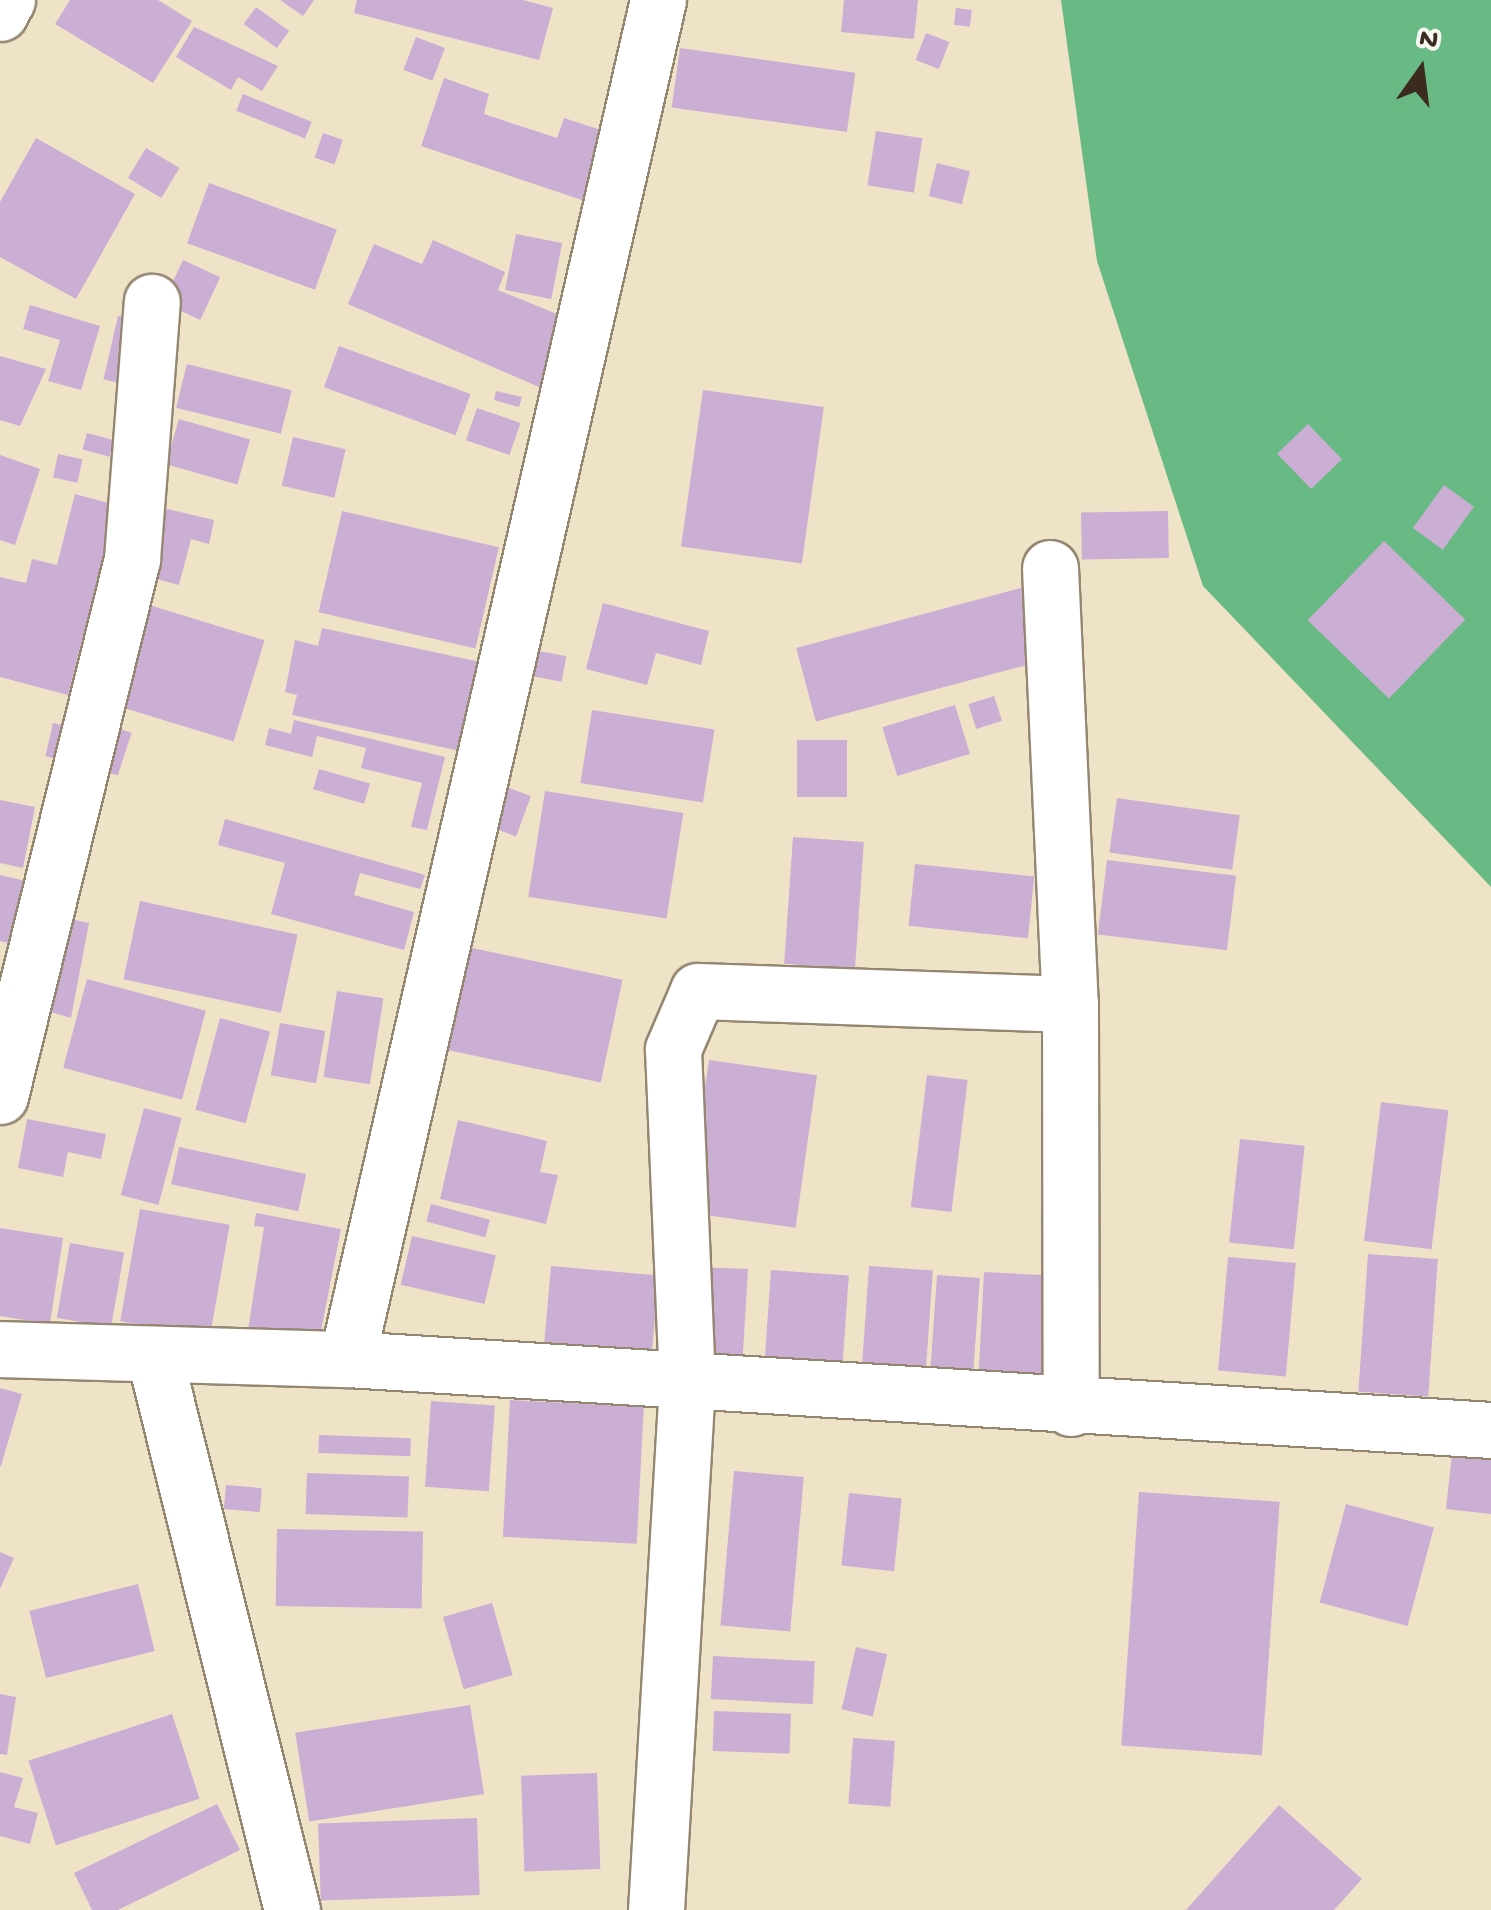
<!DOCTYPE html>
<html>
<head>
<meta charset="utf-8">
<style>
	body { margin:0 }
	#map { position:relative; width:1491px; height:1910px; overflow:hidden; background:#efe3c7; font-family:"Gochi Hand",sans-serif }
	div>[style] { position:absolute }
	.forest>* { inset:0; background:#68b984 }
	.building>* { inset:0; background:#caaed4; transform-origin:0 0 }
	.roads { filter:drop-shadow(2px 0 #958672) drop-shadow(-2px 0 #958672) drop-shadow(0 2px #958672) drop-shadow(0 -2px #958672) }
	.minor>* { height:55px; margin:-27.5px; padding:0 27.5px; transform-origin:27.5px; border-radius:27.5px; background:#fff }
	span { translate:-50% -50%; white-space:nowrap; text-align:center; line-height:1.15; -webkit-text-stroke:8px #f6f6f2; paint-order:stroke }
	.north { position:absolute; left:1371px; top:20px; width:100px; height:100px; -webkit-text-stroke:8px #f6f6f2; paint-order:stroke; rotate:14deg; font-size:28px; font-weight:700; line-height:40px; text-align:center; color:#3b2a1e }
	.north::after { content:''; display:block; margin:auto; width:35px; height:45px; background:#3b2a1e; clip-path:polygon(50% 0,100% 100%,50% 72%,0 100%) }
</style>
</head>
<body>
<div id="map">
	<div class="forest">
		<i style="clip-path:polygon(1061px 0,1491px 0,1491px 887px,1203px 586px,1097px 261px)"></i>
	</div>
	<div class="building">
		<i style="clip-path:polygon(70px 0,158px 0,192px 21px,153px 83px,55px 24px)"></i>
		<i style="clip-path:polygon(280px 0,314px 0,303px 16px)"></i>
		<i style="clip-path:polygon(357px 0,523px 0,553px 8px,539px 60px,354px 13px)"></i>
		<i style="clip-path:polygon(844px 0,918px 0,914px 39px,841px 32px)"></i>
		<i style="left:256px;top:7px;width:41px;height:21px;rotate:36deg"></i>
		<i style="left:956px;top:8px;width:16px;height:17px;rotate:7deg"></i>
		<i style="clip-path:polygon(194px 27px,278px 66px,262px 91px,238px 77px,231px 90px,176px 57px)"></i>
		<i style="left:926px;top:33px;width:25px;height:29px;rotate:21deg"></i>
		<i style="left:416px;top:37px;width:31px;height:35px;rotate:21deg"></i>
		<i style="left:680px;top:48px;width:177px;height:60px;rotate:8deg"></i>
		<i style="clip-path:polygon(444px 78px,489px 94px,484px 114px,557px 138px,564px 118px,607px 132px,585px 201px,421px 146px)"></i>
		<i style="left:243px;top:94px;width:74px;height:18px;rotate:22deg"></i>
		<i style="left:876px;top:131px;width:47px;height:55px;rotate:9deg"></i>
		<i style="left:323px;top:133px;width:21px;height:26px;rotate:19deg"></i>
		<i style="clip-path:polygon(36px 138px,135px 194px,76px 299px,0 257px,0 202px)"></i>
		<i style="left:146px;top:148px;width:39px;height:35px;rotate:31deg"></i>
		<i style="left:937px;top:163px;width:34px;height:34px;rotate:14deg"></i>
		<i style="left:209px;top:183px;width:136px;height:64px;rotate:20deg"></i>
		<i style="left:516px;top:234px;width:47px;height:57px;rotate:11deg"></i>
		<i style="clip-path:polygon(433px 240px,505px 272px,498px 290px,569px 319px,539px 387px,348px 304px,374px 244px,422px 264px)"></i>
		<i style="left:183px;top:260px;width:41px;height:47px;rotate:25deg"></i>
		<i style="clip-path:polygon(30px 305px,100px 326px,81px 390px,48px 381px,60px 340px,23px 329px)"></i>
		<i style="left:118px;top:316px;width:23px;height:65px;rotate:13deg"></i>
		<i style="left:339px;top:346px;width:140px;height:44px;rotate:20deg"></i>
		<i style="clip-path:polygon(0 356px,46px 369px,20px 426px,0 420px)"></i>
		<i style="left:187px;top:364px;width:108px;height:45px;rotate:14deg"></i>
		<i style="left:703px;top:390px;width:122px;height:158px;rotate:8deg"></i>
		<i style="clip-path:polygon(496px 391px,522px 397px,519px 407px,494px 400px)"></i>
		<i style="left:477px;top:408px;width:46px;height:34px;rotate:19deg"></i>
		<i style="left:179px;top:419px;width:74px;height:47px;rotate:16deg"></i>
		<i style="left:1308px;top:424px;width:49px;height:43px;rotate:46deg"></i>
		<i style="left:87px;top:433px;width:28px;height:17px;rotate:15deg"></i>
		<i style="left:293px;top:437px;width:54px;height:50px;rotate:13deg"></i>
		<i style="left:58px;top:454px;width:25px;height:24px;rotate:12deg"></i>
		<i style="clip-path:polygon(0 455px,40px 469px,15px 545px,0 540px)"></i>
		<i style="left:1444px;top:485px;width:37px;height:53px;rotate:36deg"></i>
		<i style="clip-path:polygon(75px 494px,116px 505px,68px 695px,0 677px,0 577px,26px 583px,32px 559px,57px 565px)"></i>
		<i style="clip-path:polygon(155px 506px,214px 520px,209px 544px,191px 539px,179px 585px,138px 574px)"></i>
		<i style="left:342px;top:511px;width:161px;height:104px;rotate:13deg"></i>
		<i style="left:1168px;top:511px;width:47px;height:87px;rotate:89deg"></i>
		<i style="left:1384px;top:541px;width:113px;height:110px;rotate:44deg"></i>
		<i style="left:1028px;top:586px;width:76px;height:240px;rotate:75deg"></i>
		<i style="clip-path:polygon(603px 603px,709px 631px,701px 665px,656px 653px,647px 685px,586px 669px)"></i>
		<i style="left:146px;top:604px;width:124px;height:106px;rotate:17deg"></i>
		<i style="clip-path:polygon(322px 628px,485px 663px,465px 752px,292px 715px,297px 695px,285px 692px,295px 640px,318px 646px)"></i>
		<i style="left:534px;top:650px;width:33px;height:26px;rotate:11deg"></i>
		<i style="left:994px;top:696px;width:26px;height:27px;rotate:72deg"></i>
		<i style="left:955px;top:705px;width:51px;height:76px;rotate:73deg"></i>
		<i style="left:592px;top:710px;width:124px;height:74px;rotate:9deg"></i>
		<i style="clip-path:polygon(294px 720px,445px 757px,427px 830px,411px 827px,422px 783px,361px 768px,366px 748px,317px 736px,312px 757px,265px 745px,269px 728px,291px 734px)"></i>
		<i style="left:53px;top:723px;width:22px;height:34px;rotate:13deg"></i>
		<i style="left:105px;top:724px;width:28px;height:45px;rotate:18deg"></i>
		<i style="left:797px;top:740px;width:50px;height:57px"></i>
		<i style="left:319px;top:769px;width:53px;height:21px;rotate:16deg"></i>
		<i style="left:498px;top:784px;width:35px;height:43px;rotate:20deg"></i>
		<i style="left:545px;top:791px;width:140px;height:107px;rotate:9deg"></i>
		<i style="left:1117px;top:798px;width:124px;height:55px;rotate:8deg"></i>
		<i style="clip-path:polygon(0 800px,35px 807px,23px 868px,0 863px)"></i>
		<i style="clip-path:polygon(225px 819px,425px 875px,420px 889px,360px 873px,354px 895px,414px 912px,404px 950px,271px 914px,285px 863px,218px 845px)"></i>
		<i style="left:793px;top:837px;width:71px;height:127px;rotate:4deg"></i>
		<i style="left:1107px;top:860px;width:130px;height:75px;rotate:7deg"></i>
		<i style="left:915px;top:864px;width:120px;height:62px;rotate:6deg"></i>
		<i style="clip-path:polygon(0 875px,26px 881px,12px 944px,0 941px)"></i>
		<i style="left:140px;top:901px;width:161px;height:80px;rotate:12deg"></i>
		<i style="clip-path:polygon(66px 918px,89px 923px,71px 1018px,41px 1009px)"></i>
		<i style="left:468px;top:947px;width:158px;height:105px;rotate:12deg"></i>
		<i style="left:87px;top:979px;width:123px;height:92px;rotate:15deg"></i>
		<i style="left:337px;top:991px;width:47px;height:87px;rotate:9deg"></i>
		<i style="left:220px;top:1018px;width:52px;height:95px;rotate:15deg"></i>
		<i style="left:280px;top:1023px;width:46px;height:53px;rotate:10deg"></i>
		<i style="left:709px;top:1060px;width:109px;height:154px;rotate:8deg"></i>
		<i style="left:927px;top:1075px;width:41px;height:133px;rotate:7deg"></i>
		<i style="left:1381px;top:1102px;width:68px;height:140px;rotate:7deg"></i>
		<i style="left:144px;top:1108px;width:39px;height:90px;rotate:15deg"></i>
		<i style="clip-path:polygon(27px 1119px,106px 1134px,101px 1159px,68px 1152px,63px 1177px,18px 1168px)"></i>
		<i style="clip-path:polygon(458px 1120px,547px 1141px,540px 1172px,558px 1175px,546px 1224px,440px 1199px)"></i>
		<i style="left:1240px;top:1139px;width:65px;height:104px;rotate:6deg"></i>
		<i style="left:179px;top:1147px;width:130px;height:38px;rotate:12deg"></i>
		<i style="left:431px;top:1204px;width:61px;height:18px;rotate:15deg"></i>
		<i style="left:140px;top:1209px;width:91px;height:114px;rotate:10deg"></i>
		<i style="clip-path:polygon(256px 1213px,341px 1229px,319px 1341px,248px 1330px,264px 1227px,254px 1226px)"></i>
		<i style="clip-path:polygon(0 1228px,63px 1238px,50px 1324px,0 1316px)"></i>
		<i style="left:412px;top:1236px;width:86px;height:50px;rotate:13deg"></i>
		<i style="left:70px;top:1243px;width:55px;height:76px;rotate:10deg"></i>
		<i style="left:1368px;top:1254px;width:70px;height:138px;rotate:4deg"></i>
		<i style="left:1228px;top:1257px;width:68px;height:114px;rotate:5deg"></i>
		<i style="left:551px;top:1266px;width:108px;height:85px;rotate:5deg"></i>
		<i style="left:869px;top:1266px;width:64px;height:100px;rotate:4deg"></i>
		<i style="clip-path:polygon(694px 1267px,748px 1269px,742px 1369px,700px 1362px)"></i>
		<i style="left:771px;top:1270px;width:78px;height:98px;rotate:4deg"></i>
		<i style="left:984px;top:1272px;width:66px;height:100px;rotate:3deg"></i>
		<i style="left:937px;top:1275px;width:43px;height:99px;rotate:4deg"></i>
		<i style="clip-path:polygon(0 1388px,22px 1394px,1px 1466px,0 1466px)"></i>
		<i style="left:510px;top:1400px;width:134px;height:137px;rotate:3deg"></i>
		<i style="left:431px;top:1401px;width:64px;height:86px;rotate:4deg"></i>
		<i style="left:319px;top:1435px;width:92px;height:18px;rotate:2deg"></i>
		<i style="clip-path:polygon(1452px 1454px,1491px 1459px,1491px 1514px,1446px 1509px)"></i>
		<i style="left:734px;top:1471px;width:70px;height:155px;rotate:5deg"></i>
		<i style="left:307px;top:1473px;width:102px;height:41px;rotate:2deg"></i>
		<i style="left:226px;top:1485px;width:36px;height:24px;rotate:5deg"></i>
		<i style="left:1139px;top:1492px;width:141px;height:254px;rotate:4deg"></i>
		<i style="left:849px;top:1493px;width:53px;height:73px;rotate:6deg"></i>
		<i style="left:1346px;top:1504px;width:91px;height:102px;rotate:15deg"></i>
		<i style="left:277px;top:1529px;width:146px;height:77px;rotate:1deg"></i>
		<i style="clip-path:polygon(0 1552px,14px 1558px,0 1589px)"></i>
		<i style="left:138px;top:1584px;width:69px;height:112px;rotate:76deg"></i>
		<i style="left:492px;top:1603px;width:75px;height:51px;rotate:74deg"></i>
		<i style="left:856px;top:1647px;width:32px;height:64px;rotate:13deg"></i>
		<i style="left:713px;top:1656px;width:102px;height:43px;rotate:3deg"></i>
		<i style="clip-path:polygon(0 1694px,16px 1697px,7px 1755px,0 1754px)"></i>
		<i style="left:470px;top:1705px;width:90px;height:177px;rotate:81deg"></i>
		<i style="left:714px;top:1711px;width:77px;height:40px;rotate:2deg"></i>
		<i style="left:172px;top:1714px;width:89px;height:151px;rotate:72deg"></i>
		<i style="left:853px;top:1738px;width:42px;height:66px;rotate:4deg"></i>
		<i style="clip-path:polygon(0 1772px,23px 1778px,14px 1807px,38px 1813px,30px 1844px,0 1836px)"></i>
		<i style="left:597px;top:1773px;width:96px;height:76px;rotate:88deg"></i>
		<i style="clip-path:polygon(217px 1804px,240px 1850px,118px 1910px,92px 1910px,74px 1873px)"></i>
		<i style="clip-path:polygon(1279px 1805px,1362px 1879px,1334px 1910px,1186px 1910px)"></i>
		<i style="left:477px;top:1818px;width:77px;height:159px;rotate:88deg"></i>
	</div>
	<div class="roads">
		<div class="minor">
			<i style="left:0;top:13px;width:15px;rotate:-62deg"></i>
			<i style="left:1050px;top:568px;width:436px;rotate:87.4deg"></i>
			<i style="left:1070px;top:1004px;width:404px;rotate:89.9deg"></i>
			<i style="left:0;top:1096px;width:553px;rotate:-76.19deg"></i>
			<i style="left:132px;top:559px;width:258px;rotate:-85.6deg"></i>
			<i style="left:0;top:1349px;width:347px;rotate:1.7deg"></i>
			<i style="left:347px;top:1359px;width:1146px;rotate:3.55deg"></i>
			<i style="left:154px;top:1354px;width:573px;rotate:76.06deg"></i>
			<i style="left:347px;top:1359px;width:1394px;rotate:-77.11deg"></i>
			<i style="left:656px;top:1910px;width:528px;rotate:-86.63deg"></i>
			<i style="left:687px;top:1383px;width:334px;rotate:-92.4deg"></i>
			<i style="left:673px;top:1049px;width:63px;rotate:-66.7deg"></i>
			<i style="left:698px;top:991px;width:372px;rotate:2deg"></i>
		</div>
	</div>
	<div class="north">N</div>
</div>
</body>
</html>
